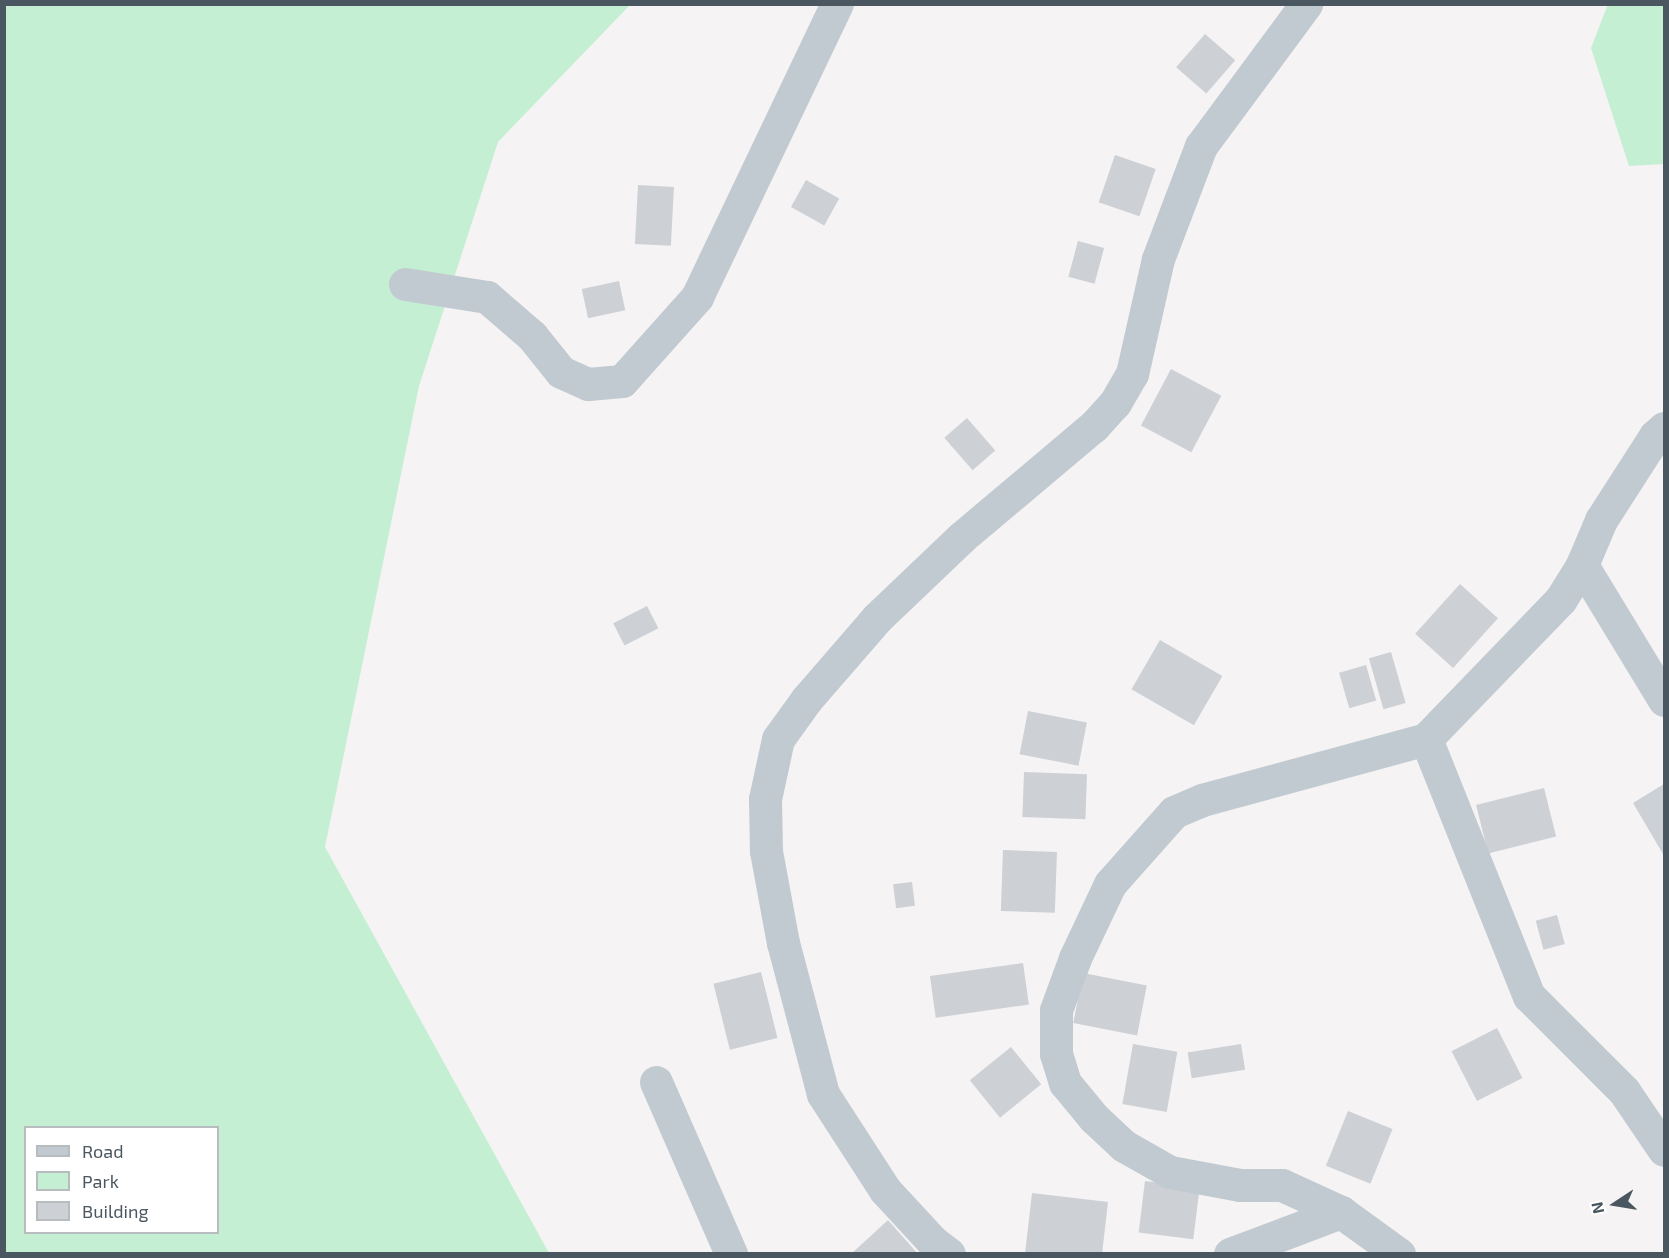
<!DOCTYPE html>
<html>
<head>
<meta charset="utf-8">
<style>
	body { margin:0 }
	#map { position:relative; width:1669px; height:1258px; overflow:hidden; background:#f5f3f3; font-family:"Exo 2",sans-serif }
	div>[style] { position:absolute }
	.green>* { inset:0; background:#c5efd3 }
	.building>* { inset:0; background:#cdd0d5; transform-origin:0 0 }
	.minor>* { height:33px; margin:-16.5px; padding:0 16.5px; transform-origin:16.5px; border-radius:16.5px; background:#c1cad1 }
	span { translate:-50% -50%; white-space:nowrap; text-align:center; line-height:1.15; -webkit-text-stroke:5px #fff; paint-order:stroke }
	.frame { position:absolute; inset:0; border:6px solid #4b5760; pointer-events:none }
	.legend { position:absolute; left:24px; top:1126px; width:195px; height:108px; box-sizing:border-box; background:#fff; border:2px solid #b7bcbf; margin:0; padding:8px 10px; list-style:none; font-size:18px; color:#4b5760 }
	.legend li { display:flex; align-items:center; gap:12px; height:30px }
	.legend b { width:30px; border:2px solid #b7bcbf }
	.north { position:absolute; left:1585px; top:1174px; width:60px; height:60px; -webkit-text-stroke:4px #fff; paint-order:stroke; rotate:258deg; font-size:16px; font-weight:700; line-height:24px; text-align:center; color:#4b5760 }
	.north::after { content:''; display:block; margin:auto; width:21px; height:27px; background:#4b5760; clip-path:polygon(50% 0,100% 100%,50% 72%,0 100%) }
</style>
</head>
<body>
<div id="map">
	<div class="green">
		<i style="clip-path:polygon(1608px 4px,1664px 5px,1664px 164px,1629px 166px,1591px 48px)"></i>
		<i style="clip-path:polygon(evenodd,5px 5px,630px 5px,498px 142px,419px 386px,325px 847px,549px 1253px,5px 1254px,5px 5px,26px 1128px,218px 1128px,218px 1232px,26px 1232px,26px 1128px)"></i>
	</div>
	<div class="building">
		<i style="left:1205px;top:34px;width:40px;height:44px;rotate:41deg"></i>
		<i style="left:1115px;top:155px;width:43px;height:50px;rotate:19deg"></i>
		<i style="left:806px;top:180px;width:38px;height:31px;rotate:29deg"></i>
		<i style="left:638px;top:185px;width:36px;height:59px;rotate:3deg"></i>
		<i style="left:1078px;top:241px;width:27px;height:37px;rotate:15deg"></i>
		<i style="left:619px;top:281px;width:30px;height:38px;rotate:78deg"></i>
		<i style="left:1171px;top:369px;width:57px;height:64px;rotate:28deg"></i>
		<i style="left:967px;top:418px;width:43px;height:30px;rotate:49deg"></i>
		<i style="left:1460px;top:584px;width:51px;height:67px;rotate:42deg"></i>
		<i style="left:647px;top:606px;width:25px;height:38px;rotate:63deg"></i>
		<i style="left:1160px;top:640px;width:72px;height:57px;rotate:30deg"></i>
		<i style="left:1391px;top:652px;width:53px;height:23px;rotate:74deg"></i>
		<i style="left:1366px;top:665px;width:37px;height:28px;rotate:74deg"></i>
		<i style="left:1028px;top:711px;width:60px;height:44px;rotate:11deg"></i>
		<i style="left:1024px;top:772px;width:63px;height:45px;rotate:2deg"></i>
		<i style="clip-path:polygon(1664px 784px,1664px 853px,1663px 854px,1633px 803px)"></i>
		<i style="left:1544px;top:788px;width:50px;height:70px;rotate:76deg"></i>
		<i style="left:1003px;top:850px;width:54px;height:61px;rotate:2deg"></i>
		<i style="left:912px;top:882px;width:24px;height:19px;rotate:83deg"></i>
		<i style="left:1557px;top:915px;width:30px;height:22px;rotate:75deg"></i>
		<i style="left:1023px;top:963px;width:42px;height:94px;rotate:82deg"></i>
		<i style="left:761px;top:972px;width:68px;height:49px;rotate:76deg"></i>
		<i style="left:1083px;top:973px;width:65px;height:51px;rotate:11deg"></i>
		<i style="left:1497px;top:1028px;width:56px;height:51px;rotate:63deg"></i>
		<i style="left:1133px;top:1044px;width:45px;height:61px;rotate:10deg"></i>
		<i style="left:1241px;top:1044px;width:26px;height:54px;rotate:81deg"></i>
		<i style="left:1011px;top:1047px;width:48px;height:53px;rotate:51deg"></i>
		<i style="left:1348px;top:1111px;width:48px;height:59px;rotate:22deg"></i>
		<i style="left:1145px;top:1181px;width:55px;height:52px;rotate:7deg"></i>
		<i style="clip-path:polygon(1032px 1193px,1108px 1202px,1102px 1254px,1025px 1254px)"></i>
		<i style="clip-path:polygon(888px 1220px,918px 1254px,851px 1254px)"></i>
	</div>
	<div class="minor">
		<i style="left:405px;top:284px;width:83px;rotate:9deg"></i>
		<i style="left:487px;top:297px;width:60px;rotate:40.9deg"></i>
		<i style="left:532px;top:336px;width:46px;rotate:51.1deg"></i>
		<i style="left:561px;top:372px;width:30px;rotate:24deg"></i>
		<i style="left:588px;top:384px;width:34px;rotate:-5deg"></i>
		<i style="left:622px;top:381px;width:113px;rotate:-48.2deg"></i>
		<i style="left:697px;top:297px;width:325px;rotate:-64.5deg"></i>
		<i style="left:1582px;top:565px;width:158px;rotate:58.7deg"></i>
		<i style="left:1426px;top:739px;width:277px;rotate:68.2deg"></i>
		<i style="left:1529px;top:996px;width:134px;rotate:45deg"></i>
		<i style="left:1624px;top:1091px;width:71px;rotate:55.9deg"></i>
		<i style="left:656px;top:1082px;width:188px;rotate:66.4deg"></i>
		<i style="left:949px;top:1254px;width:20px;rotate:-143deg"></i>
		<i style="left:933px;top:1242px;width:71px;rotate:-132.7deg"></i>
		<i style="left:885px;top:1190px;width:114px;rotate:-122.9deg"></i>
		<i style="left:823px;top:1094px;width:156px;rotate:-104.8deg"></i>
		<i style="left:783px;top:943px;width:94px;rotate:-100.5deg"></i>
		<i style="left:766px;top:851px;width:52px;rotate:-91.1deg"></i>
		<i style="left:765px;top:799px;width:61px;rotate:-77.8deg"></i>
		<i style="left:778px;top:739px;width:48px;rotate:-54.3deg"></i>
		<i style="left:806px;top:700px;width:108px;rotate:-49.1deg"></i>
		<i style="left:877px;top:618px;width:117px;rotate:-43.6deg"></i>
		<i style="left:962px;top:537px;width:172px;rotate:-40.1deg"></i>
		<i style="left:1094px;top:426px;width:31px;rotate:-48deg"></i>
		<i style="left:1115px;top:403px;width:34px;rotate:-60deg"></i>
		<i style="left:1132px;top:374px;width:118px;rotate:-77.3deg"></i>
		<i style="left:1158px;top:259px;width:121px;rotate:-69.2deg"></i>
		<i style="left:1201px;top:146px;width:177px;rotate:-53.5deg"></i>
		<i style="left:1230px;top:1254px;width:119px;rotate:-20.7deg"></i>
		<i style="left:1399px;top:1254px;width:72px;rotate:-144.1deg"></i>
		<i style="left:1341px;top:1212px;width:65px;rotate:-155.4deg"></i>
		<i style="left:1282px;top:1185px;width:42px;rotate:180deg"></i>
		<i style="left:1240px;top:1185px;width:71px;rotate:-169.5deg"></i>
		<i style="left:1170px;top:1172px;width:53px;rotate:-150.5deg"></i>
		<i style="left:1124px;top:1146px;width:41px;rotate:-137deg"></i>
		<i style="left:1094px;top:1118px;width:45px;rotate:-129.6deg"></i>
		<i style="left:1065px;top:1083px;width:30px;rotate:-107deg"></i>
		<i style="left:1056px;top:1054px;width:44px;rotate:-90deg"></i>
		<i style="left:1056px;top:1010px;width:55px;rotate:-69.9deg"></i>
		<i style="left:1075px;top:958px;width:82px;rotate:-64.7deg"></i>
		<i style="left:1110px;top:884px;width:96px;rotate:-48.4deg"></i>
		<i style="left:1174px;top:812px;width:30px;rotate:-23deg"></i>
		<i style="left:1202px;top:800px;width:232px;rotate:-15.2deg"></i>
		<i style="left:1426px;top:739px;width:194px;rotate:-46deg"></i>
		<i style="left:1561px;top:599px;width:40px;rotate:-58deg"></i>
		<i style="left:1582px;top:565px;width:49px;rotate:-67.1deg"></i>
		<i style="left:1601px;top:520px;width:100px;rotate:-57.3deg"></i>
		<i style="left:1655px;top:436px;width:12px;rotate:-42deg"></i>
	</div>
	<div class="frame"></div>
	<ul class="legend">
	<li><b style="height:8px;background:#c1cad1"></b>Road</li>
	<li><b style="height:16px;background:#c5efd3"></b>Park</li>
	<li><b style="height:16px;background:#cdd0d5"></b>Building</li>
	</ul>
	<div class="north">N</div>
</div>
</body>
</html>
